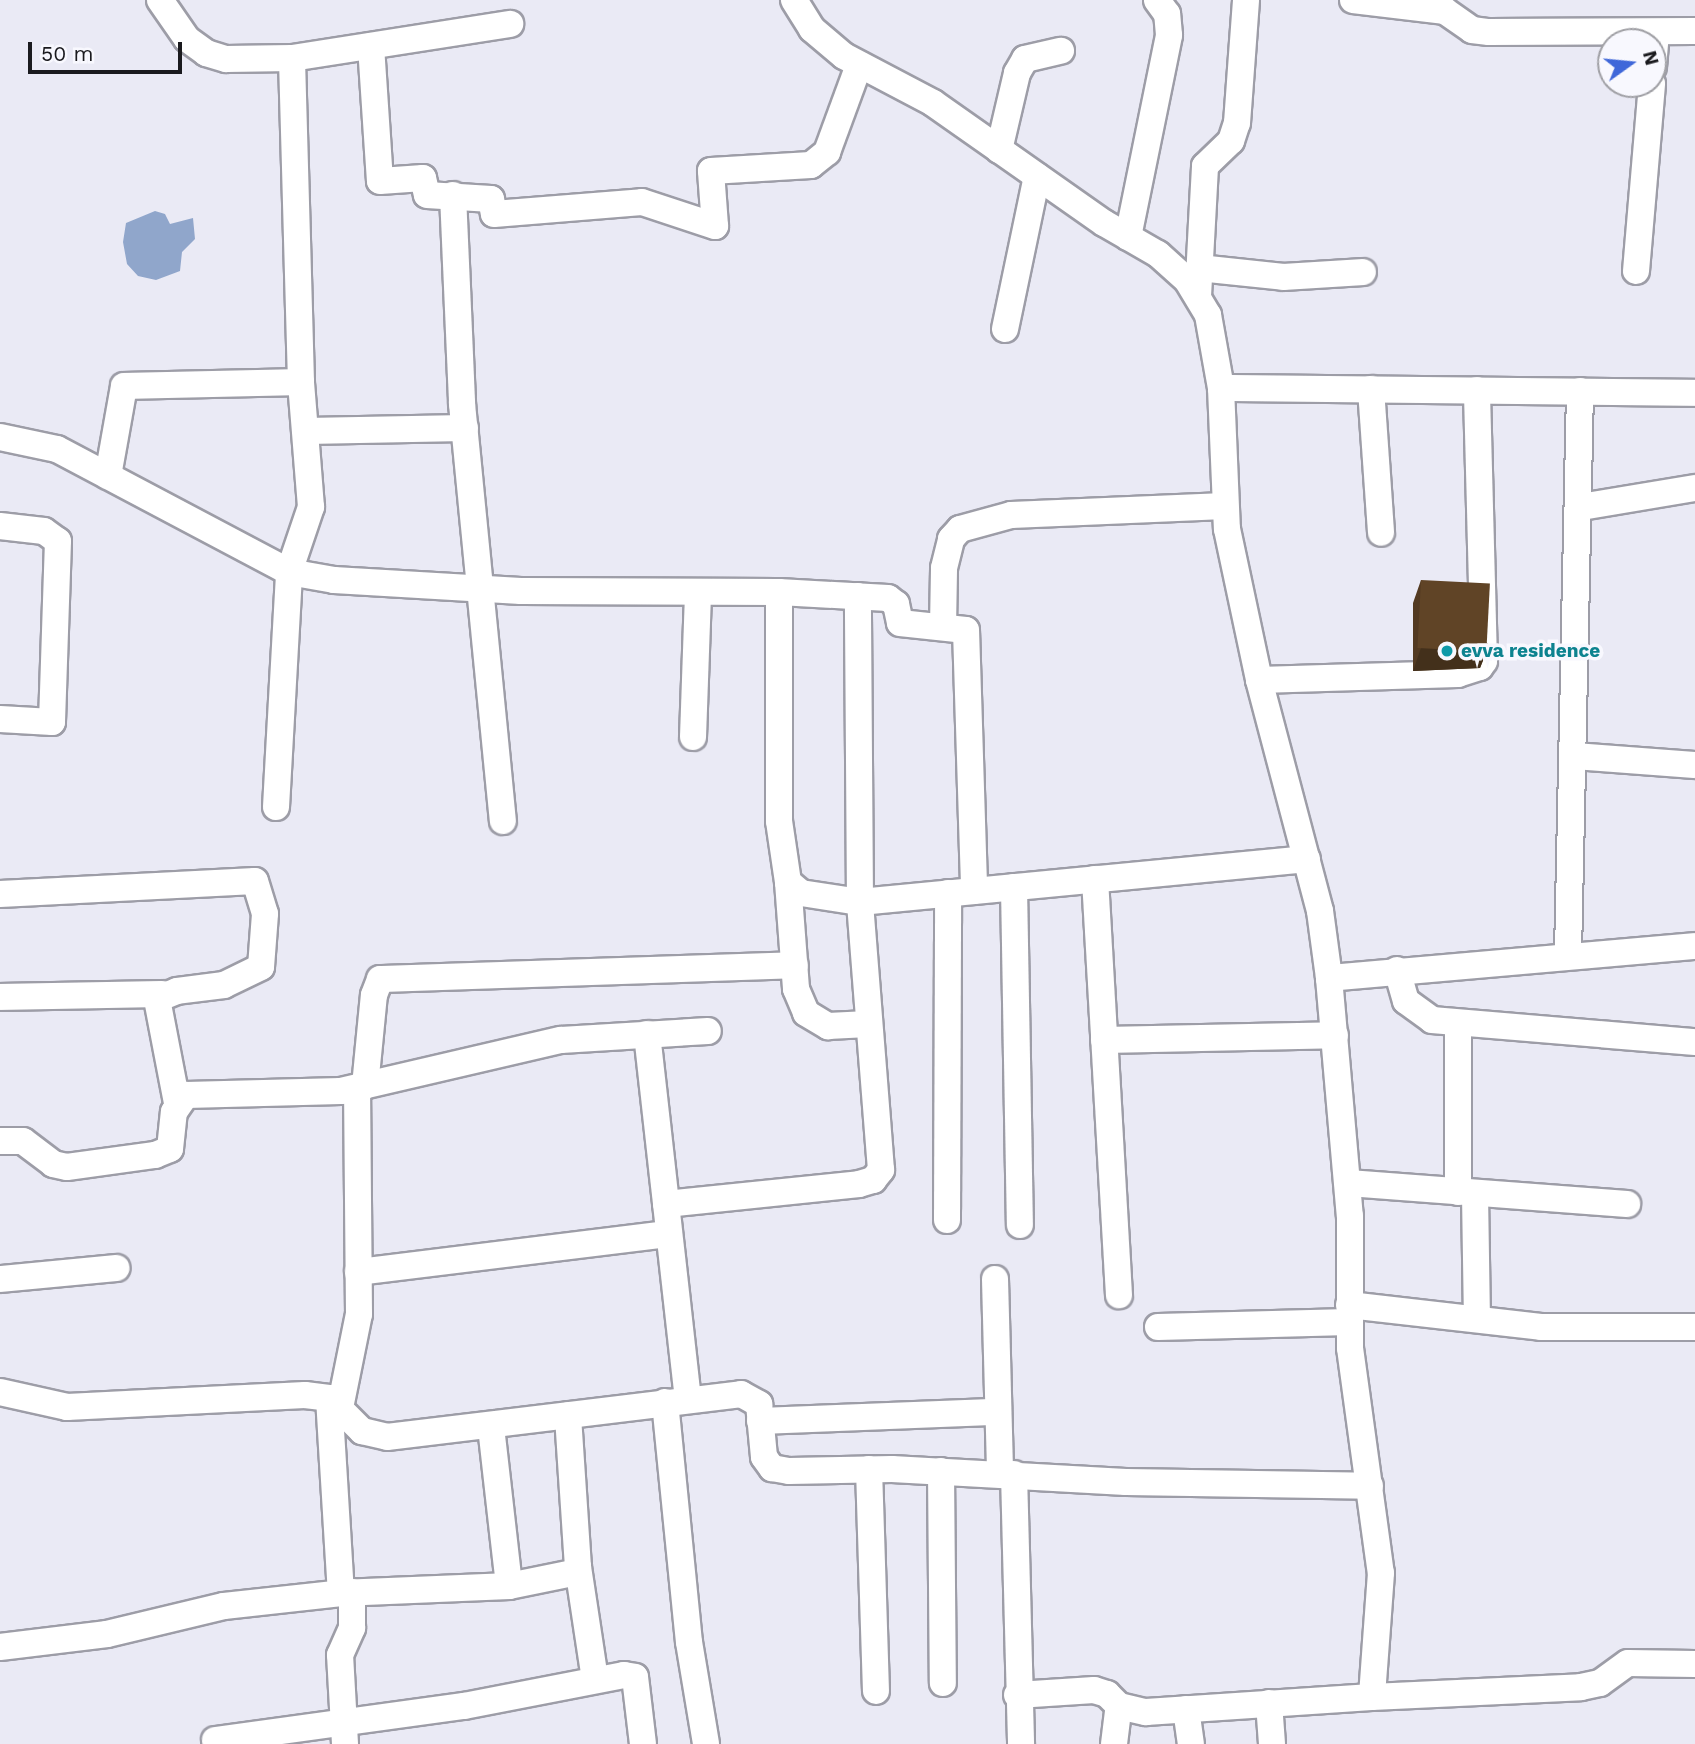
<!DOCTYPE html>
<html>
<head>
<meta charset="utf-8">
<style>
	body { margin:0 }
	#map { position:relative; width:1695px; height:1744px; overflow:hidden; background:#eaeaf5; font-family:"Work Sans",sans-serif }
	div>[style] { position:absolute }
	.water>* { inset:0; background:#90a6cb }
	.roads { filter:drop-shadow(2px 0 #9d9da7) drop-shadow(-2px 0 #9d9da7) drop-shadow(0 2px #9d9da7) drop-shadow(0 -2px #9d9da7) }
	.minor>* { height:26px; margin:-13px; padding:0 13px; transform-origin:13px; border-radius:13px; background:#fff }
	.wall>* { inset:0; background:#533a21 }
	.shaded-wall>* { inset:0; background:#43301b }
	.building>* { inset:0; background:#604426; transform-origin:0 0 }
	.dots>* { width:19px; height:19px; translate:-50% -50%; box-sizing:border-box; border:4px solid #f8f8fe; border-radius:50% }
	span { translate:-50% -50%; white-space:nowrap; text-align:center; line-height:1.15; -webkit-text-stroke:7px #f8f8fe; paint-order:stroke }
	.culture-label { font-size:19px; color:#0d838f; font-weight:700 }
	.left { translate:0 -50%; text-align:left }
	.north { position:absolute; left:1597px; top:28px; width:70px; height:70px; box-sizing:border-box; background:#f8f8fe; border:2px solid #9f9fa4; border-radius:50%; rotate:75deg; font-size:19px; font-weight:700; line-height:28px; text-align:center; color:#1a1a1e }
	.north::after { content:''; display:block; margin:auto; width:24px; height:32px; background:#3f67d9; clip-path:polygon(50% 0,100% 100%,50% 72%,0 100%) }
	.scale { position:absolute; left:28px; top:42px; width:154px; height:32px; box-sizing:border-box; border:4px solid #1a1a1e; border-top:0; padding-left:9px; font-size:21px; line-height:24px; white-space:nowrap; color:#1a1a1e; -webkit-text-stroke:5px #f8f8fe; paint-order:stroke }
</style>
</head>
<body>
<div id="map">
	<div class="water">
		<i style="clip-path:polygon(155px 211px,165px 214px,170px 224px,193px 218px,195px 239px,182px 252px,180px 271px,156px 280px,138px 276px,127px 264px,123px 242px,126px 223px)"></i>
	</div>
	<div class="roads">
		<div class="minor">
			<i style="left:160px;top:0;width:47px;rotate:55.3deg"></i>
			<i style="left:187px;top:39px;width:24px;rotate:36deg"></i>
			<i style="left:206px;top:53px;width:21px;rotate:17deg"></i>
			<i style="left:226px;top:59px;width:66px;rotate:-0.9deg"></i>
			<i style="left:292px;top:58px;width:221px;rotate:-8.9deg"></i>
			<i style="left:794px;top:0;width:34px;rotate:58deg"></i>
			<i style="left:812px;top:29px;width:42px;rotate:40.2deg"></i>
			<i style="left:844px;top:56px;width:101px;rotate:27.8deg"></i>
			<i style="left:933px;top:103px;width:209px;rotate:35.1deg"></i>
			<i style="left:1104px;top:223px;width:62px;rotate:29.9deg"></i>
			<i style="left:1158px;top:254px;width:39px;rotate:42deg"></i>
			<i style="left:1187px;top:280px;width:41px;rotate:59deg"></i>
			<i style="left:1208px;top:315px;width:74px;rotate:79.9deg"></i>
			<i style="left:1221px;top:388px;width:141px;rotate:87.6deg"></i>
			<i style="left:1227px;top:529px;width:154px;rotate:78deg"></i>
			<i style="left:1259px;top:680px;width:239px;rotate:75.2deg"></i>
			<i style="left:1320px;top:911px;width:68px;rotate:82.3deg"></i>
			<i style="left:1329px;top:978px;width:239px;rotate:85deg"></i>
			<i style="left:1350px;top:1216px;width:132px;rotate:90deg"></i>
			<i style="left:1350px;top:1348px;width:227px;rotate:82.2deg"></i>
			<i style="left:1381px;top:1573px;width:124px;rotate:94.2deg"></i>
			<i style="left:1372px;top:1697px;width:209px;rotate:-2.7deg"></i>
			<i style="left:1581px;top:1687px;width:19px;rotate:-12deg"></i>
			<i style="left:1600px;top:1683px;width:34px;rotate:-36deg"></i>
			<i style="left:1628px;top:1663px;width:67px;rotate:0.9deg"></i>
			<i style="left:1353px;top:0;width:93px;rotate:6.8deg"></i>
			<i style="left:1445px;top:11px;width:33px;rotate:35deg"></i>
			<i style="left:1472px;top:30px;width:17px;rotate:7deg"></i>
			<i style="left:1489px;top:32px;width:206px;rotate:-0.3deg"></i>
			<i style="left:371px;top:46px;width:135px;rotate:86.2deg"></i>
			<i style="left:380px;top:181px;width:43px;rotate:-4deg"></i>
			<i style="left:423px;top:178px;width:17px;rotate:77deg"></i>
			<i style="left:427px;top:195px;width:64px;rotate:3.6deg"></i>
			<i style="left:491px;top:199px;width:15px;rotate:79deg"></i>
			<i style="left:494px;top:214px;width:148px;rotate:-4.6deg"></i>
			<i style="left:642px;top:202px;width:77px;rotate:18.2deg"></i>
			<i style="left:715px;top:226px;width:55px;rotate:-94.2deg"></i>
			<i style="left:711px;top:171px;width:100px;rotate:-3.4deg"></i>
			<i style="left:811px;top:165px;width:21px;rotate:-39deg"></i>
			<i style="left:827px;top:152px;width:93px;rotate:-69.8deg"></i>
			<i style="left:1653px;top:67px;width:34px;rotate:-85deg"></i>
			<i style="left:999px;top:150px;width:79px;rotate:-76.8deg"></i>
			<i style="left:1017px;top:73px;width:16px;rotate:-60deg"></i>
			<i style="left:1025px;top:59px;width:37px;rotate:-13deg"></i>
			<i style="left:453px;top:195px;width:209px;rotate:87.5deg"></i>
			<i style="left:462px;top:404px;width:419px;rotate:84.4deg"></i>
			<i style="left:1128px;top:237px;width:206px;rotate:-78.5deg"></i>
			<i style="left:1169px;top:35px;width:21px;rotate:-95deg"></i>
			<i style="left:1167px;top:14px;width:17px;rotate:-126deg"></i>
			<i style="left:1199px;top:268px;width:85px;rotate:6deg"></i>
			<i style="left:1284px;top:277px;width:79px;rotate:-3.6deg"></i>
			<i style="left:1636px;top:271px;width:188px;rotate:-85.1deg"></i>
			<i style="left:1198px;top:296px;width:130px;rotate:-86.9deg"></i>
			<i style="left:1205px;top:166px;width:36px;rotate:-44deg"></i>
			<i style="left:1231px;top:141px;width:19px;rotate:-72deg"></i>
			<i style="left:1237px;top:123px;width:123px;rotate:-85.8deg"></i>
			<i style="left:1005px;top:329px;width:156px;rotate:-78.2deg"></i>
			<i style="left:1221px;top:388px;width:474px;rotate:0.6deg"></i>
			<i style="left:1371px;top:389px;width:144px;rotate:86deg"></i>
			<i style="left:306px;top:431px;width:159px;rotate:-1.1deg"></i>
			<i style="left:0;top:437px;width:58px;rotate:11.9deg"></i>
			<i style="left:57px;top:449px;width:263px;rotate:27.9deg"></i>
			<i style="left:289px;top:572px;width:46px;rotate:10.1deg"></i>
			<i style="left:334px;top:580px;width:187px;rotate:3.4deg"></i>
			<i style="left:521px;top:591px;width:258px;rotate:0.2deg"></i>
			<i style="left:779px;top:592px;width:109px;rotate:3.2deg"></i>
			<i style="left:888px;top:598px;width:10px;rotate:37deg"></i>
			<i style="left:896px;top:604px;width:19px;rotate:78deg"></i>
			<i style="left:900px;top:623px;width:66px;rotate:6.1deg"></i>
			<i style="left:966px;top:630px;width:261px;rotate:88.2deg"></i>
			<i style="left:108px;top:476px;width:91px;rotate:-79.9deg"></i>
			<i style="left:124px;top:386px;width:177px;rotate:-1.3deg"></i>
			<i style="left:1581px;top:507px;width:116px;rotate:-9.5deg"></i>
			<i style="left:0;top:526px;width:44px;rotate:6.5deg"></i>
			<i style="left:44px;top:531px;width:17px;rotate:36deg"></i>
			<i style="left:58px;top:541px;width:181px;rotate:91.9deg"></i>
			<i style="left:52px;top:722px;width:52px;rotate:-176.7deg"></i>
			<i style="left:779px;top:592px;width:229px;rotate:90deg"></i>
			<i style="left:779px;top:821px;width:62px;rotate:81.6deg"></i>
			<i style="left:788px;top:882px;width:17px;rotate:40deg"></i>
			<i style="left:801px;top:893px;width:60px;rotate:8.7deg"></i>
			<i style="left:860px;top:902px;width:449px;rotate:-5.5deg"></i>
			<i style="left:943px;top:627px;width:59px;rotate:-89deg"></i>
			<i style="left:944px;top:568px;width:30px;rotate:-76deg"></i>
			<i style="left:951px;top:539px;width:13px;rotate:-48deg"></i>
			<i style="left:960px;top:529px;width:53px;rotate:-15.4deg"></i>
			<i style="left:1011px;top:515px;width:214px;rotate:-2.4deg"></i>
			<i style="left:1259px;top:680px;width:199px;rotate:-1.7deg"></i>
			<i style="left:1458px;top:674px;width:23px;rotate:-18deg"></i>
			<i style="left:1480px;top:667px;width:7px;rotate:-56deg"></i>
			<i style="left:1484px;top:661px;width:271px;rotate:-91.5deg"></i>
			<i style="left:693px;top:737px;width:144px;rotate:-88deg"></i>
			<i style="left:1574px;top:756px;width:121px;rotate:4.3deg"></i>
			<i style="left:276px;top:807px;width:235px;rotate:-86.8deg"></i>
			<i style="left:289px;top:572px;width:69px;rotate:-71.3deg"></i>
			<i style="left:311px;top:507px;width:125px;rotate:-94.6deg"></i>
			<i style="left:301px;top:382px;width:324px;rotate:-91.6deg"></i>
			<i style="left:1095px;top:879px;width:417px;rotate:86.7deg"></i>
			<i style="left:788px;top:882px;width:107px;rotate:85.7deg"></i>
			<i style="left:796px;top:989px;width:26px;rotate:67deg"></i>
			<i style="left:806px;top:1013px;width:26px;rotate:31deg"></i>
			<i style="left:828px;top:1026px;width:40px;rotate:-2.9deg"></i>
			<i style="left:1014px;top:887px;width:338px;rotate:89deg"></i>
			<i style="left:0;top:894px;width:255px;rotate:-2.9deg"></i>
			<i style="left:255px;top:881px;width:34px;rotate:73deg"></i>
			<i style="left:265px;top:914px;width:53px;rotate:94.3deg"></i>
			<i style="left:261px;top:967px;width:41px;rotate:154.1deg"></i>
			<i style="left:224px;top:985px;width:47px;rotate:172.7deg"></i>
			<i style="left:177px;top:991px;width:22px;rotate:158deg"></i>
			<i style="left:157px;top:999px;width:106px;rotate:79.1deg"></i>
			<i style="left:1568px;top:954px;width:563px;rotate:-88.78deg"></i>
			<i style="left:1397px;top:970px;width:32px;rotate:74deg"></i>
			<i style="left:1406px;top:1001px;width:32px;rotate:36deg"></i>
			<i style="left:1432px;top:1020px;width:264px;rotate:4.8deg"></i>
			<i style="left:1329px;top:978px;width:367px;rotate:-5deg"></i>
			<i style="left:0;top:997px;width:162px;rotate:-1.1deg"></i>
			<i style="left:647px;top:1034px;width:368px;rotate:83.6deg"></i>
			<i style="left:1104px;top:1040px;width:231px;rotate:-1.2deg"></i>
			<i style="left:365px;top:1086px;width:91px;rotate:-84.4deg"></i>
			<i style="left:374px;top:995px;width:17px;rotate:-69deg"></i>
			<i style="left:380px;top:979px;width:415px;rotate:-1.9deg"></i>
			<i style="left:0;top:1141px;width:23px"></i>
			<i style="left:23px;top:1141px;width:38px;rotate:37deg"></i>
			<i style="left:53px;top:1164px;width:14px;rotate:12deg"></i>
			<i style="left:67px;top:1167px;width:89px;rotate:-7.8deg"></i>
			<i style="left:155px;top:1155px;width:16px;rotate:-22deg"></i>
			<i style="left:170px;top:1149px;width:37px;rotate:-84deg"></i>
			<i style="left:174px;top:1112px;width:21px;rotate:-55deg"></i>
			<i style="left:186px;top:1095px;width:155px;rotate:-1.5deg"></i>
			<i style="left:341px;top:1091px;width:226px;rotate:-13.1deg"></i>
			<i style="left:561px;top:1040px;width:147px;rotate:-3.5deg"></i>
			<i style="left:1348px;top:1183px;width:280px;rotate:4.3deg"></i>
			<i style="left:1458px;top:1192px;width:168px;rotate:-90deg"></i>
			<i style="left:1475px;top:1194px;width:125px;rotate:89.1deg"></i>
			<i style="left:666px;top:1204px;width:194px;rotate:-5.9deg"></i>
			<i style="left:859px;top:1184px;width:15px;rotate:-16deg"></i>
			<i style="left:873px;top:1180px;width:13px;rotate:-51deg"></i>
			<i style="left:881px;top:1170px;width:269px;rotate:-94.5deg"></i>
			<i style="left:860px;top:902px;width:306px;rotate:-90.4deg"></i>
			<i style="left:947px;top:1220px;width:327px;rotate:-89.8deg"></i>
			<i style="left:358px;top:1272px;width:313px;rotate:-7deg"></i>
			<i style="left:0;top:1279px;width:117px;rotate:-5.4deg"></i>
			<i style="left:995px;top:1279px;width:194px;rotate:88.5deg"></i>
			<i style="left:1349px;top:1305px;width:193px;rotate:6.5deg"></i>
			<i style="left:1541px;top:1327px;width:154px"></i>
			<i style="left:1158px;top:1327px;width:191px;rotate:-1.5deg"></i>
			<i style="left:0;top:1392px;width:69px;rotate:12.6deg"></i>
			<i style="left:67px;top:1407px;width:238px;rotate:-2.9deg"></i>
			<i style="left:305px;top:1395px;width:24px;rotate:7deg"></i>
			<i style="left:329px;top:1398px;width:47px;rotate:45deg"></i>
			<i style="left:362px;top:1431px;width:26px;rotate:13deg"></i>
			<i style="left:387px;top:1437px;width:357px;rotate:-6.9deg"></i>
			<i style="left:741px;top:1394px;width:21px;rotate:29deg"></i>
			<i style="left:759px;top:1404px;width:53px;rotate:84.6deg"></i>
			<i style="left:764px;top:1457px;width:14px;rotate:54deg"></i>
			<i style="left:772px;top:1468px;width:17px;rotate:10deg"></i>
			<i style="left:789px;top:1471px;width:103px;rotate:-1.1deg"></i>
			<i style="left:892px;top:1469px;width:234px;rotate:3.2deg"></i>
			<i style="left:1126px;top:1482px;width:244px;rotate:0.9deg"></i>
			<i style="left:329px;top:1398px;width:195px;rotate:86.5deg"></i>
			<i style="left:665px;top:1402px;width:241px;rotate:84.3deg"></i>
			<i style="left:689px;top:1642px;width:103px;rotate:80.5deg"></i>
			<i style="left:340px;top:1408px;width:96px;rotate:-78.6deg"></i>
			<i style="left:359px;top:1314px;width:226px;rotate:-90.5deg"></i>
			<i style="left:760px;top:1421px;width:238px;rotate:-2.2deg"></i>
			<i style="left:491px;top:1427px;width:160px;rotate:83.5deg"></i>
			<i style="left:509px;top:1586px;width:65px;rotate:-11.5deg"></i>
			<i style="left:573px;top:1573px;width:8px;rotate:-50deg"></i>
			<i style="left:578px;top:1567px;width:152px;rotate:-93.8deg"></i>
			<i style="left:869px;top:1469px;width:222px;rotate:88.2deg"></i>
			<i style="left:941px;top:1471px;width:212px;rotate:89.5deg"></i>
			<i style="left:1014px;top:1474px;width:270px;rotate:88.5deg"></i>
			<i style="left:578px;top:1567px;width:114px;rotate:81.4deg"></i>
			<i style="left:0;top:1647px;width:108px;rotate:-6.9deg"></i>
			<i style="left:107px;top:1634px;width:120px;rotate:-13.5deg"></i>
			<i style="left:224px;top:1606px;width:118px;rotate:-6.3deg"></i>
			<i style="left:341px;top:1593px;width:168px;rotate:-2.4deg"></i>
			<i style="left:1017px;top:1695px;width:77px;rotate:-3.7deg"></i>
			<i style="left:1094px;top:1690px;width:14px;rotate:17deg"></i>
			<i style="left:1107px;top:1694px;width:17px;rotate:45deg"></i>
			<i style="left:1119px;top:1706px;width:28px;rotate:13deg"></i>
			<i style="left:1146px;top:1712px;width:226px;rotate:-3.8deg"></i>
			<i style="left:1269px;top:1703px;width:41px;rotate:85.8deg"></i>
			<i style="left:1186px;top:1709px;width:35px;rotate:82deg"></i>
			<i style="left:215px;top:1740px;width:251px;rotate:-7.8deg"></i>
			<i style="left:464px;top:1706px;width:163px;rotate:-11deg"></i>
			<i style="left:624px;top:1675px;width:11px;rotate:10deg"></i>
			<i style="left:635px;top:1677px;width:67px;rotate:83.2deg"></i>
			<i style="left:345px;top:1744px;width:89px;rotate:-93.2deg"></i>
			<i style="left:340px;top:1655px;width:30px;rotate:-66deg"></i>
			<i style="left:352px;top:1628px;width:36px;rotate:-90deg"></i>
			<i style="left:1114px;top:1744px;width:38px;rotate:-83deg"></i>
		</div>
	</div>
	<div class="wall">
		<i style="clip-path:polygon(1421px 580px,1489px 645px,1480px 668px,1413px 671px,1413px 603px)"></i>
	</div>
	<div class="shaded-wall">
		<i style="clip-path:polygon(1489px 645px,1480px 668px,1413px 671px,1421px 648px)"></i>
	</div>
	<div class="building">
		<i style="left:1421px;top:580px;width:69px;height:68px;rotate:3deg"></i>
	</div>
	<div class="dots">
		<i style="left:1447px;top:651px;background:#0f9aa8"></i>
	</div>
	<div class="culture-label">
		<span class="left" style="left:1461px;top:651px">evva residence</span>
	</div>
	<div class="north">N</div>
	<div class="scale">50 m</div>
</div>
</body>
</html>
